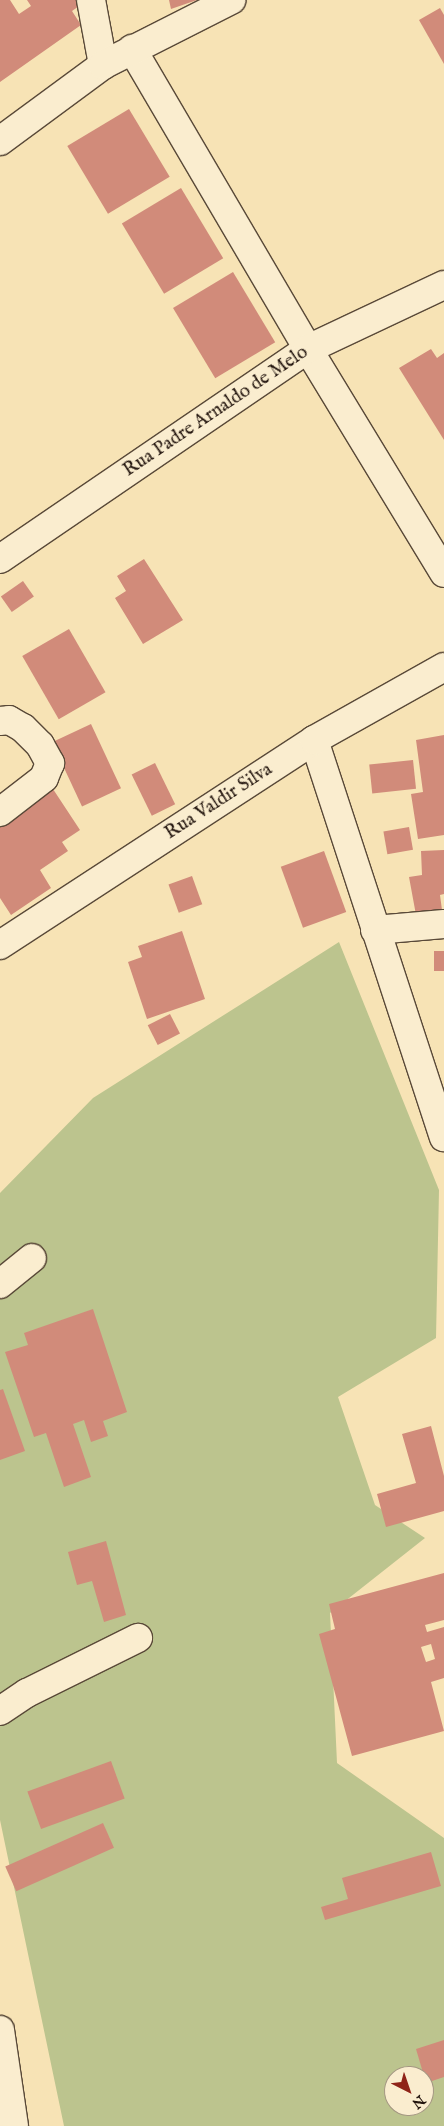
<!DOCTYPE html>
<html>
<head>
<meta charset="utf-8">
<style>
	body { margin:0 }
	#map { position:relative; width:444px; height:2126px; overflow:hidden; background:#f7e3b5; font-family:"IM FELL English",serif }
	div>[style] { position:absolute }
	.green>* { inset:0; background:#bcc48e }
	.building>* { inset:0; background:#d18b7a; transform-origin:0 0 }
	.roads { filter:drop-shadow(1px 0 #594938) drop-shadow(-1px 0 #594938) drop-shadow(0 1px #594938) drop-shadow(0 -1px #594938) }
	.street>* { height:28px; margin:-14px; padding:0 14px; transform-origin:14px; border-radius:14px; background:#faedcf }
	span { translate:-50% -50%; white-space:nowrap; text-align:center; line-height:1.15; -webkit-text-stroke:5px #faedcf; paint-order:stroke }
	.street-label { font-size:19px; color:#24160f }
	.north { position:absolute; left:384px; top:2066px; width:50px; height:50px; box-sizing:border-box; background:#faedcf; border:1px solid #a49782; border-radius:50%; rotate:139deg; font-size:14px; font-weight:700; line-height:20px; text-align:center; color:#24160f }
	.north::after { content:''; display:block; margin:auto; width:18px; height:22px; background:#8f2418; clip-path:polygon(50% 0,100% 100%,50% 72%,0 100%) }
</style>
</head>
<body>
<div id="map">
	<div class="green">
		<i style="clip-path:polygon(evenodd,339px 942px,439px 1190px,436px 1338px,338px 1397px,375px 1505px,425px 1538px,330px 1613px,337px 1763px,444px 1838px,444px 2126px,64px 2126px,0 1820px,0 1193px,93px 1098px,339px 942px,394px 2076px,424px 2076px,424px 2106px,394px 2106px,394px 2076px)"></i>
	</div>
	<div class="building">
		<i style="clip-path:polygon(0 0,10px 0,19px 14px,31px 6px,27px 0,79px 0,82px 4px,72px 11px,81px 25px,0 82px)"></i>
		<i style="clip-path:polygon(169px 0,197px 0,171px 9px)"></i>
		<i style="clip-path:polygon(440px 8px,444px 15px,444px 64px,419px 20px)"></i>
		<i style="left:129px;top:109px;width:79px;height:72px;rotate:59deg"></i>
		<i style="left:181px;top:188px;width:82px;height:69px;rotate:59deg"></i>
		<i style="left:233px;top:272px;width:82px;height:70px;rotate:59deg"></i>
		<i style="clip-path:polygon(431px 349px,437px 358px,444px 353px,444px 440px,399px 368px)"></i>
		<i style="clip-path:polygon(144px 559px,183px 620px,143px 644px,115px 598px,126px 591px,117px 576px)"></i>
		<i style="left:23px;top:581px;width:19px;height:27px;rotate:55deg"></i>
		<i style="left:69px;top:629px;width:73px;height:54px;rotate:60deg"></i>
		<i style="left:91px;top:724px;width:71px;height:43px;rotate:65deg"></i>
		<i style="clip-path:polygon(444px 735px,444px 835px,418px 839px,411px 794px,423px 792px,416px 740px)"></i>
		<i style="left:413px;top:760px;width:29px;height:44px;rotate:84deg"></i>
		<i style="left:155px;top:763px;width:46px;height:26px;rotate:64deg"></i>
		<i style="clip-path:polygon(51px 786px,80px 830px,62px 842px,68px 851px,40px 870px,51px 888px,11px 915px,0 898px,0 821px)"></i>
		<i style="left:409px;top:827px;width:23px;height:26px;rotate:80deg"></i>
		<i style="clip-path:polygon(444px 850px,444px 894px,440px 895px,442px 910px,416px 915px,409px 877px,422px 875px,421px 851px)"></i>
		<i style="left:324px;top:851px;width:65px;height:46px;rotate:70deg"></i>
		<i style="left:192px;top:876px;width:30px;height:25px;rotate:70deg"></i>
		<i style="clip-path:polygon(182px 931px,205px 999px,147px 1019px,128px 962px,142px 957px,138px 946px)"></i>
		<i style="left:434px;top:951px;width:10px;height:20px"></i>
		<i style="left:170px;top:1014px;width:22px;height:25px;rotate:63deg"></i>
		<i style="clip-path:polygon(93px 1309px,127px 1412px,103px 1421px,108px 1436px,91px 1442px,84px 1420px,73px 1424px,91px 1477px,64px 1487px,46px 1433px,34px 1437px,5px 1352px,28px 1345px,24px 1333px)"></i>
		<i style="clip-path:polygon(3px 1389px,25px 1451px,0 1460px,0 1390px)"></i>
		<i style="clip-path:polygon(431px 1426px,444px 1476px,444px 1511px,386px 1527px,377px 1494px,416px 1483px,402px 1434px)"></i>
		<i style="clip-path:polygon(106px 1541px,126px 1615px,104px 1622px,92px 1581px,77px 1585px,68px 1552px)"></i>
		<i style="clip-path:polygon(evenodd,444px 1573px,444px 1620px,425px 1625px,427px 1632px,444px 1627px,444px 1678px,431px 1682px,444px 1731px,352px 1756px,319px 1634px,335px 1629px,329px 1604px,444px 1573px,431px 1644px,435px 1659px,426px 1662px,421px 1647px,431px 1644px)"></i>
		<i style="left:111px;top:1761px;width:40px;height:89px;rotate:70deg"></i>
		<i style="left:103px;top:1823px;width:27px;height:107px;rotate:66deg"></i>
		<i style="clip-path:polygon(431px 1852px,441px 1886px,325px 1920px,321px 1907px,348px 1899px,342px 1878px)"></i>
		<i style="clip-path:polygon(444px 2040px,444px 2077px,426px 2083px,416px 2049px)"></i>
	</div>
	<div class="roads">
		<div class="street">
			<i style="left:91px;top:0;width:66px;rotate:79.5deg"></i>
			<i style="left:132px;top:49px;width:348px;rotate:59.6deg"></i>
			<i style="left:308px;top:349px;width:262px;rotate:58.7deg"></i>
			<i style="left:0;top:141px;width:128px;rotate:-36.4deg"></i>
			<i style="left:103px;top:65px;width:144px;rotate:-26.9deg"></i>
			<i style="left:0;top:559px;width:373px;rotate:-34.3deg"></i>
			<i style="left:308px;top:349px;width:150px;rotate:-25.2deg"></i>
			<i style="left:0;top:721px;width:9px;rotate:-6deg"></i>
			<i style="left:9px;top:720px;width:16px;rotate:30deg"></i>
			<i style="left:23px;top:728px;width:24px;rotate:45deg"></i>
			<i style="left:40px;top:745px;width:21px;rotate:61deg"></i>
			<i style="left:50px;top:763px;width:16px;rotate:112deg"></i>
			<i style="left:44px;top:778px;width:56px;rotate:142.3deg"></i>
			<i style="left:314px;top:740px;width:418px;rotate:71.9deg"></i>
			<i style="left:375px;top:930px;width:69px;rotate:-5deg"></i>
			<i style="left:0;top:945px;width:375px;rotate:-33.1deg"></i>
			<i style="left:314px;top:740px;width:149px;rotate:-29.3deg"></i>
			<i style="left:0;top:1284px;width:41px;rotate:-39.1deg"></i>
			<i style="left:0;top:1711px;width:32px;rotate:-34deg"></i>
			<i style="left:27px;top:1693px;width:124px;rotate:-26.4deg"></i>
			<i style="left:0;top:2030px;width:97px;rotate:81.7deg"></i>
		</div>
	</div>
	<div class="street-label">
		<span style="left:216px;top:412px;rotate:-34deg">Rua Padre Arnaldo de Melo</span>
		<span style="left:219px;top:802px;rotate:-33deg">Rua Valdir Silva</span>
	</div>
	<div class="north">N</div>
</div>
</body>
</html>
